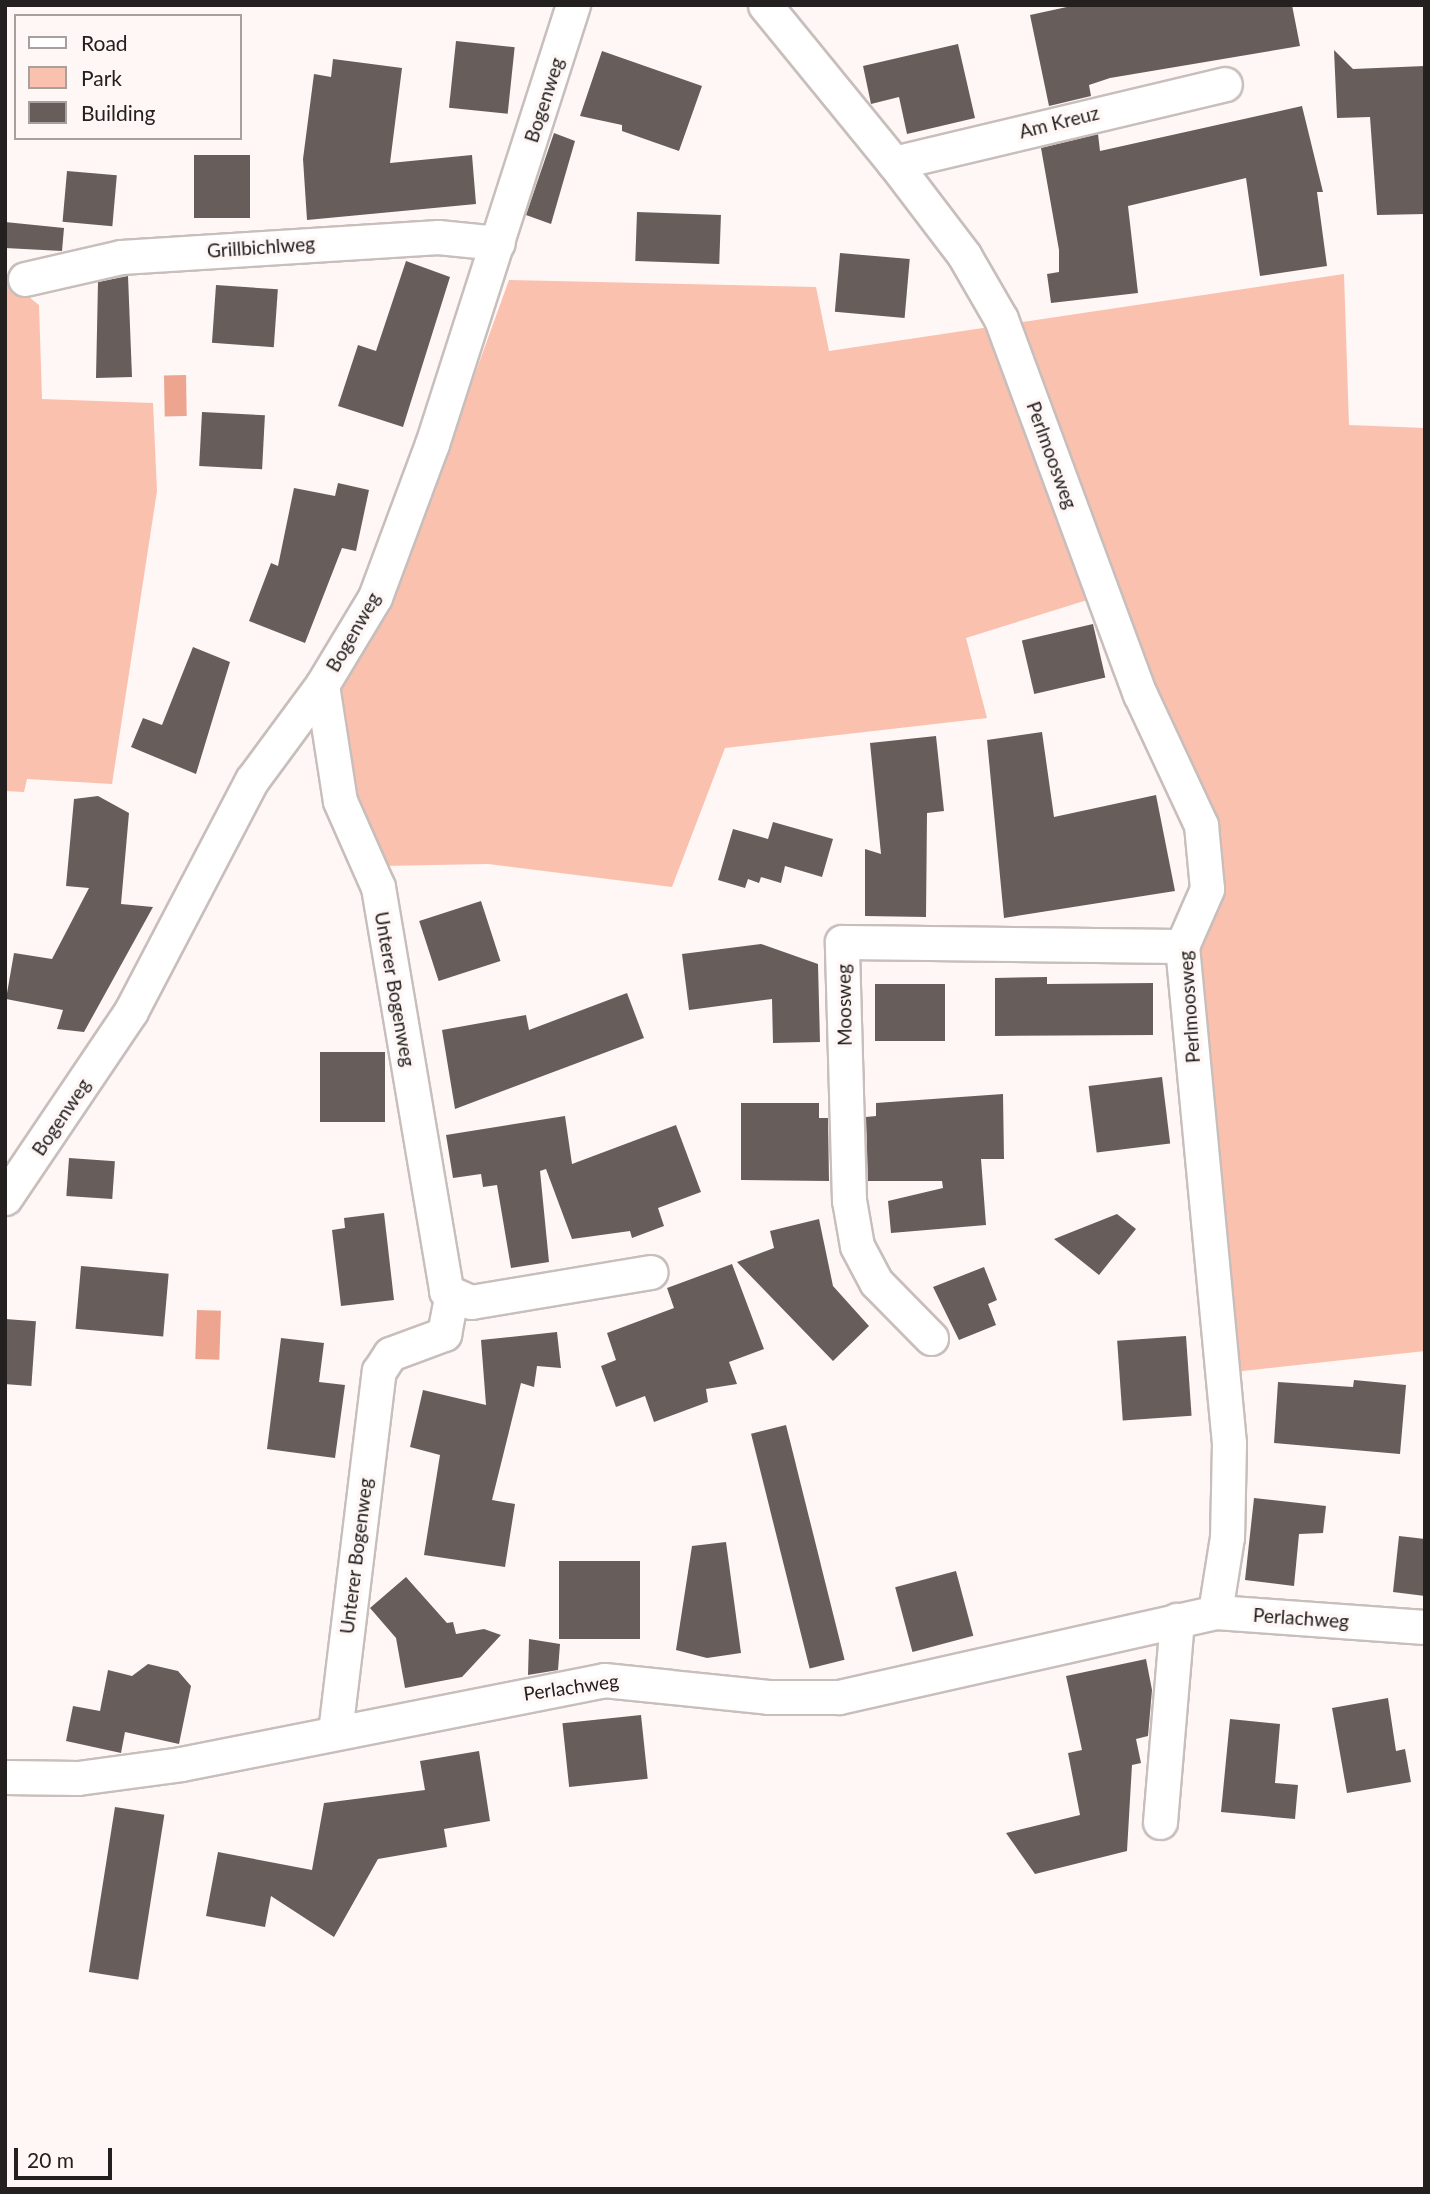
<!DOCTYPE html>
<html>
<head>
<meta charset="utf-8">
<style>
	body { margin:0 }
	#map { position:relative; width:1430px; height:2194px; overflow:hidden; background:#fef7f5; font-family:Lato,sans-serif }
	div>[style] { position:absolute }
	.green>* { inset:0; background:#fac1af }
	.water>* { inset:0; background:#eda58f; transform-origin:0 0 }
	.building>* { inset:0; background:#675e5c; transform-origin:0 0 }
	.roads { filter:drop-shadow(2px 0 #c8bebb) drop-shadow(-2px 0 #c8bebb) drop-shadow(0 2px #c8bebb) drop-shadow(0 -2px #c8bebb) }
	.street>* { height:33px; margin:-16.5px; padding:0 16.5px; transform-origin:16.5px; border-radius:16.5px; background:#fff }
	span { translate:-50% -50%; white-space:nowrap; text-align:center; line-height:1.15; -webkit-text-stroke:7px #fef7f5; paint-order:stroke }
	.street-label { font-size:19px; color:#23201f }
	.frame { position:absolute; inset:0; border:7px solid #23201f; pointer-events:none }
	.legend { position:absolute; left:14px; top:14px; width:228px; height:126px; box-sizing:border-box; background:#fef7f5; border:2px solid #a6a19f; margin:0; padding:9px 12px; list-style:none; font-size:21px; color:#23201f }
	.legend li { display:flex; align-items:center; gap:14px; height:35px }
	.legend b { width:35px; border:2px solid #a6a19f }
	.scale { position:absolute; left:14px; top:2148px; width:98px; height:32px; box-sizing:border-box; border:4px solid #23201f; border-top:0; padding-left:9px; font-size:21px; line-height:24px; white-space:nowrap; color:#23201f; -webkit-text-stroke:5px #fef7f5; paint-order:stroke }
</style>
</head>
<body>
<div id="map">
	<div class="green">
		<i style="clip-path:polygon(1344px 274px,1349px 425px,1425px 428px,1425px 1351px,1234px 1372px,1195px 963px,1218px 903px,1116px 591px,966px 638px,987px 718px,725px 748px,672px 887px,488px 864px,382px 866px,349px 804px,339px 684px,400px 581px,509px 280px,816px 287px,829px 351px)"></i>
		<i style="clip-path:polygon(5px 278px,39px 305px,42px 399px,153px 403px,157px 491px,112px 784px,27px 779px,24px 792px,5px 791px)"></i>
	</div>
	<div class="water">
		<i style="left:186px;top:375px;width:41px;height:22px;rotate:89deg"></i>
		<i style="left:197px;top:1310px;width:24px;height:49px;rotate:2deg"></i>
	</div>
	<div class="building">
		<i style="clip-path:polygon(1076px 5px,1292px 5px,1300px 46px,1110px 78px,1089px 85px,1091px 96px,1049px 106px,1030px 15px)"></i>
		<i style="left:456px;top:41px;width:59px;height:67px;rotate:6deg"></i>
		<i style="clip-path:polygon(958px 44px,975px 118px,907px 134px,899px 97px,871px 104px,863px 66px)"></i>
		<i style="clip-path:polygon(1334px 50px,1353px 69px,1425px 66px,1425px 214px,1377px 215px,1370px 117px,1337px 118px)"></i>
		<i style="clip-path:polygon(602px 51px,702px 86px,679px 151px,622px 131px,622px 125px,580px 116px)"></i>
		<i style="clip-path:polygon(333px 59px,402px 68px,390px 163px,472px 155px,476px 204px,307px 220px,303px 159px,314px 74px,331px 77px)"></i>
		<i style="clip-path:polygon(1302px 106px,1323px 192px,1317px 192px,1327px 266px,1260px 276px,1246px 178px,1128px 206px,1138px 293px,1051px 303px,1047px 274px,1059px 272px,1059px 250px,1041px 148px,1098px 134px,1100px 151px)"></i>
		<i style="clip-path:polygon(554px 133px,575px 141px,551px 224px,526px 215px)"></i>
		<i style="left:194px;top:155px;width:56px;height:63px"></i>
		<i style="left:67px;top:171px;width:50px;height:51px;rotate:5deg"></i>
		<i style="left:637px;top:212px;width:84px;height:49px;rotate:2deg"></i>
		<i style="clip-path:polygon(5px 222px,64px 228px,62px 251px,5px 248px)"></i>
		<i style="left:840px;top:253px;width:70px;height:59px;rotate:5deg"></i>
		<i style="clip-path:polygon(406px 261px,450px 277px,403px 427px,338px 406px,358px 345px,376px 351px)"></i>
		<i style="clip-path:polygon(128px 276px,132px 377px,96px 378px,98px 282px)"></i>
		<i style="left:216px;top:285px;width:62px;height:58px;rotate:4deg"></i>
		<i style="left:202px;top:412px;width:63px;height:54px;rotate:3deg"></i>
		<i style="clip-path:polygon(338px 483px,369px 490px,356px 551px,342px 548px,305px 643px,249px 621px,271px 563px,278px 566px,294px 488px,335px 496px)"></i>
		<i style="left:1093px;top:624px;width:55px;height:73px;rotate:77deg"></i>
		<i style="clip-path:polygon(193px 647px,230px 662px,196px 774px,131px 747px,143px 718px,162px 725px)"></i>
		<i style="clip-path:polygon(1042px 732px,1054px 817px,1156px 795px,1175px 891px,1004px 918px,987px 740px)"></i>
		<i style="clip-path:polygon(936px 736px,944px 811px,927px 813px,926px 917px,865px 916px,865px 849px,881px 854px,870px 743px)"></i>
		<i style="clip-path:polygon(98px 796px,129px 813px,121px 904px,153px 907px,84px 1032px,57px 1029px,63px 1010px,6px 999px,14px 953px,52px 959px,89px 888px,66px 886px,74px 799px)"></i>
		<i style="clip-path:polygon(773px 822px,833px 839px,822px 877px,785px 866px,781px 883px,761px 877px,759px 883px,748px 879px,745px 888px,718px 880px,733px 829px,768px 839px)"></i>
		<i style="left:481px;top:901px;width:63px;height:65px;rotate:72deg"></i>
		<i style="clip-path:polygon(761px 944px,818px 964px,820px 1042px,773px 1043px,772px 999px,689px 1010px,682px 954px)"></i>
		<i style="clip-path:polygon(1047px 977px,1047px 984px,1153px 983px,1153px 1035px,995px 1036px,995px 978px)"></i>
		<i style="left:875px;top:984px;width:70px;height:57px"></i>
		<i style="clip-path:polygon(627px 993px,644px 1038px,455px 1109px,442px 1030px,526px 1015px,529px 1030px)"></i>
		<i style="left:320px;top:1052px;width:65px;height:70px"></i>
		<i style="left:1162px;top:1077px;width:67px;height:74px;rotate:83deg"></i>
		<i style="clip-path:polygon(1003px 1094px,1004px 1159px,981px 1159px,986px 1225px,891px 1233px,888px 1201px,943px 1188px,942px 1181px,868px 1181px,866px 1117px,876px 1116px,876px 1103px)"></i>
		<i style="clip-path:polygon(741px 1103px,819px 1103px,819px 1118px,828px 1118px,829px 1181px,741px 1180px)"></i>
		<i style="clip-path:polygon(565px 1116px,572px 1164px,676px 1125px,701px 1192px,658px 1208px,664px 1226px,632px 1238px,630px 1231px,572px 1239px,546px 1169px,540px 1171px,549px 1262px,511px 1268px,497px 1185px,483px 1187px,481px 1174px,453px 1178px,446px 1135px)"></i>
		<i style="left:69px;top:1158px;width:46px;height:38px;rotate:4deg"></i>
		<i style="clip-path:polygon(384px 1213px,394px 1300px,341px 1306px,332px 1230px,345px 1228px,344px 1218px)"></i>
		<i style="clip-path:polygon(1117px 1214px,1136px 1229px,1099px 1275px,1054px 1239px)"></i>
		<i style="clip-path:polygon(819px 1219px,833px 1286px,869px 1326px,833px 1361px,737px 1262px,774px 1248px,770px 1231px)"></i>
		<i style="clip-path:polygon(732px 1264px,764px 1349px,729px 1362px,737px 1384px,706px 1389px,708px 1402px,654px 1422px,645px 1396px,616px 1407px,601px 1366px,616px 1360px,607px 1333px,674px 1308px,667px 1288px)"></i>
		<i style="left:81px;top:1266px;width:88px;height:63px;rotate:5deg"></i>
		<i style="clip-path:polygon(984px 1267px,997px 1300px,988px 1304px,996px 1325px,959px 1340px,933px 1287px)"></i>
		<i style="left:5px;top:1319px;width:31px;height:65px;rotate:4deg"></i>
		<i style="clip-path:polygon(557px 1332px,561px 1368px,537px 1366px,534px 1387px,521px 1383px,492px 1500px,515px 1504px,505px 1567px,424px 1555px,440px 1455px,410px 1447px,423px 1390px,486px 1405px,481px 1340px)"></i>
		<i style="left:1186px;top:1336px;width:80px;height:69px;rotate:86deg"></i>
		<i style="clip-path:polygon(281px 1338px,324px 1343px,319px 1382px,345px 1385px,335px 1458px,267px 1449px)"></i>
		<i style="clip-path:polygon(1354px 1380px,1406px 1385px,1400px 1454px,1274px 1443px,1278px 1382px,1353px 1387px)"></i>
		<i style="left:786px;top:1425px;width:242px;height:36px;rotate:76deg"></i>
		<i style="clip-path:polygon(1254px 1498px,1326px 1506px,1323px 1533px,1299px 1534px,1294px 1586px,1245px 1580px)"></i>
		<i style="clip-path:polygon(1399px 1536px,1425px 1539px,1425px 1596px,1393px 1592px)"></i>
		<i style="clip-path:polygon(726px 1542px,741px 1653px,707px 1658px,676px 1650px,692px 1546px)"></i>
		<i style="left:640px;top:1561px;width:78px;height:81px;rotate:90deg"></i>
		<i style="left:956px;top:1571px;width:67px;height:63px;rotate:75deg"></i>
		<i style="clip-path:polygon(406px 1577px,447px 1623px,453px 1622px,456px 1634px,484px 1629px,501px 1635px,462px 1677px,405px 1688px,396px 1638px,370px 1608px)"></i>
		<i style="clip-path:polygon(529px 1639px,560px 1644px,558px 1670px,528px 1675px)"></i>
		<i style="clip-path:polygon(1146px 1659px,1152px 1690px,1148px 1736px,1136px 1739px,1141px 1763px,1132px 1765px,1127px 1851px,1035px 1874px,1006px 1833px,1080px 1815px,1068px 1753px,1082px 1750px,1066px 1676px)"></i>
		<i style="clip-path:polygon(148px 1664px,178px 1671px,191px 1686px,179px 1744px,125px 1732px,121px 1753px,66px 1741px,73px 1706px,100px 1711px,108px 1670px,132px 1676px)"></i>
		<i style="clip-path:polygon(1388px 1698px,1396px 1751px,1405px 1749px,1411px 1782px,1347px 1793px,1332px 1708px)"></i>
		<i style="left:641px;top:1715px;width:64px;height:79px;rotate:84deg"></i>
		<i style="clip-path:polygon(1230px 1719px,1280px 1724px,1275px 1783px,1298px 1785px,1295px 1819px,1221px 1812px)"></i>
		<i style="clip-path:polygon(479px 1751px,490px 1821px,444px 1829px,447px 1847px,378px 1859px,334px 1937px,271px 1896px,265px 1927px,206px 1916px,218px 1852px,312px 1870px,324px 1803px,425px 1790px,420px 1761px)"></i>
		<i style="left:115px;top:1807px;width:50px;height:167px;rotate:9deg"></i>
	</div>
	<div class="roads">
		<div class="street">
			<i style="left:765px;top:5px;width:204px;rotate:50.8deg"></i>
			<i style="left:894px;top:163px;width:116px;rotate:52.7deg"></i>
			<i style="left:964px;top:255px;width:74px;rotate:60deg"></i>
			<i style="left:1001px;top:319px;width:400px;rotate:69.7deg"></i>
			<i style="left:1140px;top:694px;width:145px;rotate:65deg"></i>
			<i style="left:1201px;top:825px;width:64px;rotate:84.6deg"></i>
			<i style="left:1207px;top:889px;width:62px;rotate:113.7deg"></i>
			<i style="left:1182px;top:946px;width:499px;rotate:84.6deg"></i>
			<i style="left:1229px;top:1443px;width:94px;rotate:91.2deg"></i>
			<i style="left:1227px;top:1537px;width:76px;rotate:99.1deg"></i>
			<i style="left:894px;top:163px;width:340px;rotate:-13.4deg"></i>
			<i style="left:25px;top:279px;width:98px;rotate:-12.9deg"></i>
			<i style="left:121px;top:257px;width:318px;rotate:-3.6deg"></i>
			<i style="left:438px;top:237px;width:60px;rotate:5.7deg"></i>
			<i style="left:322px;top:685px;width:117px;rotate:81.2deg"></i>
			<i style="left:340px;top:801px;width:94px;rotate:66.2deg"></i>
			<i style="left:378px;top:887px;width:410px;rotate:80.4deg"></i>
			<i style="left:446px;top:1291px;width:27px;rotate:24deg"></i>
			<i style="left:471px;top:1302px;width:182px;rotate:-9.5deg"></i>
			<i style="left:5px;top:1198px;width:225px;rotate:-56deg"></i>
			<i style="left:131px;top:1011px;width:261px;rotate:-62.4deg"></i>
			<i style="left:252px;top:780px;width:118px;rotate:-53.6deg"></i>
			<i style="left:322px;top:685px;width:103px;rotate:-58.9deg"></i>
			<i style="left:375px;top:597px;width:163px;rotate:-69.6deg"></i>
			<i style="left:432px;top:444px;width:461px;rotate:-72.2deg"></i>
			<i style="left:931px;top:1338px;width:78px;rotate:-134.5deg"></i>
			<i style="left:876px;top:1282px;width:41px;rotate:-117.8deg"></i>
			<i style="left:857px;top:1246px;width:47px;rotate:-99.9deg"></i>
			<i style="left:849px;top:1200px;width:258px;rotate:-91.6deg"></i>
			<i style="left:842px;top:942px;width:340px;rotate:0.7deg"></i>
			<i style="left:335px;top:1732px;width:364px;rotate:-83.1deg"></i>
			<i style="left:379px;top:1371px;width:20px;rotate:-57deg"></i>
			<i style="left:390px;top:1354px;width:58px;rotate:-20.3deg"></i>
			<i style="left:444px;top:1334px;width:38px;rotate:-79deg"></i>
			<i style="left:5px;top:1777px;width:73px;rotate:0.8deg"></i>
			<i style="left:78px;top:1778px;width:104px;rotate:-7.7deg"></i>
			<i style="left:181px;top:1764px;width:431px;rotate:-11.2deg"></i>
			<i style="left:604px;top:1680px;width:165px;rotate:5.9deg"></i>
			<i style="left:768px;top:1697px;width:71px"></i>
			<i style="left:839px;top:1697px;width:385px;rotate:-12.7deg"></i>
			<i style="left:1215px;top:1612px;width:211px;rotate:4.1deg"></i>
			<i style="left:1160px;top:1822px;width:203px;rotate:-85.2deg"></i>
		</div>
	</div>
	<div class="street-label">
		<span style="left:544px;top:100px;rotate:-72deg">Bogenweg</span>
		<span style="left:1059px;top:122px;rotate:-14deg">Am Kreuz</span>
		<span style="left:261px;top:247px;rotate:-4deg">Grillbichlweg</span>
		<span style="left:1052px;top:455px;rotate:70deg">Perlmoosweg</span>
		<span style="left:353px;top:632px;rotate:-60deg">Bogenweg</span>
		<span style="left:395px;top:989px;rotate:80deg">Unterer Bogenweg</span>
		<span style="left:844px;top:1005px;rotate:-91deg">Moosweg</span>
		<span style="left:1189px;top:1007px;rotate:-94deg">Perlmoosweg</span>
		<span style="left:61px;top:1117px;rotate:-56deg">Bogenweg</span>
		<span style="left:356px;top:1556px;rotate:-83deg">Unterer Bogenweg</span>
		<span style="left:1301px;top:1618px;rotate:4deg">Perlachweg</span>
		<span style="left:571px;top:1687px;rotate:-8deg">Perlachweg</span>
	</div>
	<div class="frame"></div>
	<ul class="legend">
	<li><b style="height:9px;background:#fff"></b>Road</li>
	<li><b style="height:19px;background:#fac1af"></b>Park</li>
	<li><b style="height:19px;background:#675e5c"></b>Building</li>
	</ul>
	<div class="scale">20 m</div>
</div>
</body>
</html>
